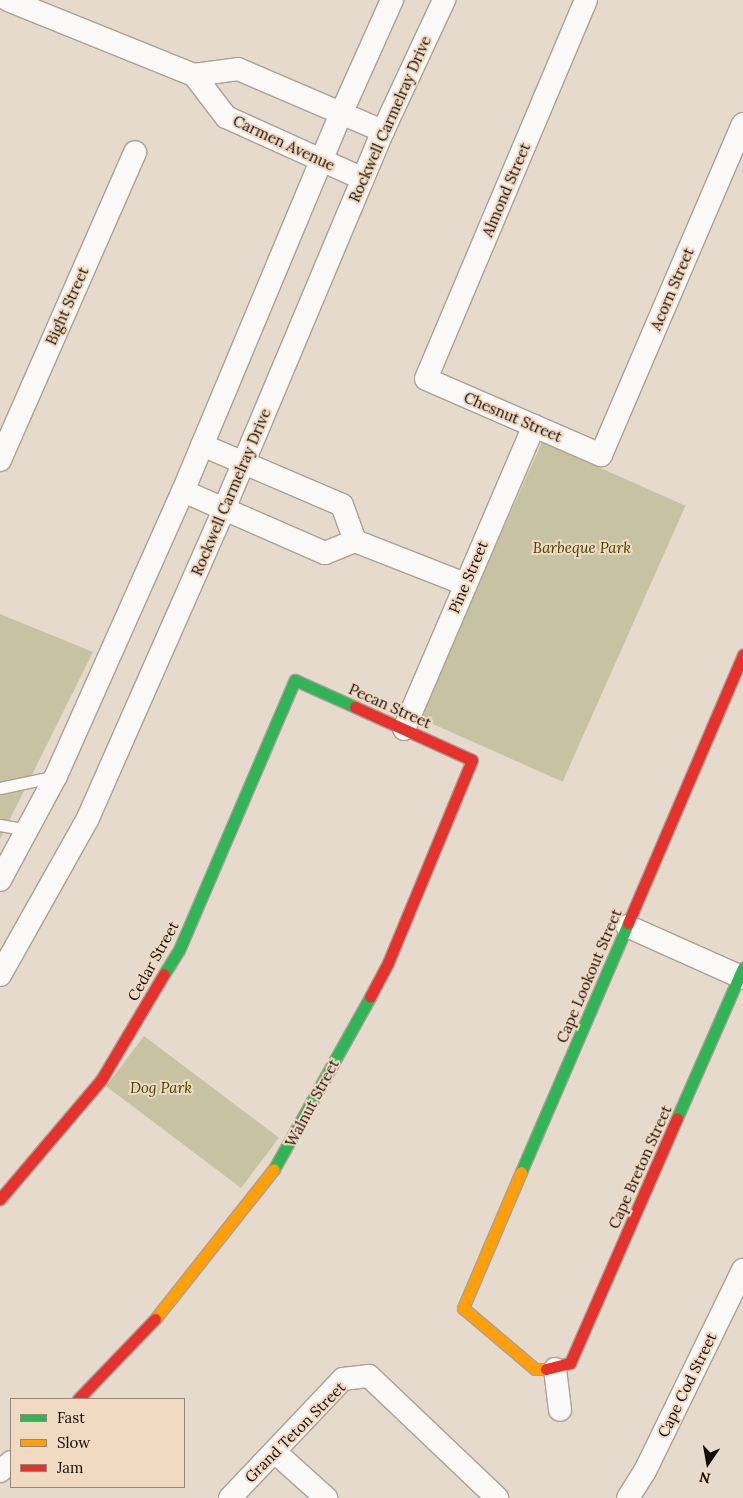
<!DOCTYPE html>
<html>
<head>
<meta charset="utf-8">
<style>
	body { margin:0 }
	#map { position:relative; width:743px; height:1498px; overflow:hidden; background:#e6dacc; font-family:Lora,serif }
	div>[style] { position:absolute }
	.green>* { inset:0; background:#c7c3a2; transform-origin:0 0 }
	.roads { filter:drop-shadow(1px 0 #aaa096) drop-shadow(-1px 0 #aaa096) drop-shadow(0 1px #aaa096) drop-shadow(0 -1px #aaa096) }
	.lane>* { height:11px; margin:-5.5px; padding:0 5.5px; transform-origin:5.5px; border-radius:5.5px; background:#fbf9f7 }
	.street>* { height:22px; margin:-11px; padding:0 11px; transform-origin:11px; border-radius:11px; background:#fbf9f7 }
	.fast>* { height:11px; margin:-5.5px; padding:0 5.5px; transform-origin:5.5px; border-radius:5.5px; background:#30b455 }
	.slow>* { height:11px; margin:-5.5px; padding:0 5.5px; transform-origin:5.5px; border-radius:5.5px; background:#ff9f0a }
	.jam>* { height:11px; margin:-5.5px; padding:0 5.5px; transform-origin:5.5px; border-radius:5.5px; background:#e5322d }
	span { translate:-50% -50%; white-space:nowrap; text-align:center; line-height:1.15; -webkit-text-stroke:4px #f1dac2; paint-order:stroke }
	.street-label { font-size:15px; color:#120a04 }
	.park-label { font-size:15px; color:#434302; font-style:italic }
	.legend { position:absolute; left:10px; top:1398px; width:175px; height:90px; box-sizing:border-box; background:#f1dac2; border:1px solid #988776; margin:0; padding:6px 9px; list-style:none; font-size:15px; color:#120a04 }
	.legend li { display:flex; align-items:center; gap:10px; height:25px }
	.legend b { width:25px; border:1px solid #988776 }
	.north { position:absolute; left:683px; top:1438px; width:50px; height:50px; -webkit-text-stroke:4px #f1dac2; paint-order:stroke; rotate:192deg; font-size:14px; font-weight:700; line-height:20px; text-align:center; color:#120a04 }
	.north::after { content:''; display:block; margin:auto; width:18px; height:22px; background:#120a04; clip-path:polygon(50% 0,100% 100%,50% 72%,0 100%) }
</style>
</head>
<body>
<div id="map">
	<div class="green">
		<i style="left:542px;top:442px;width:157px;height:302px;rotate:24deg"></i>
		<i style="clip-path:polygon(0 614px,93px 652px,0 839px)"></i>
		<i style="left:144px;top:1036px;width:169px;height:63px;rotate:37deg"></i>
	</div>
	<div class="roads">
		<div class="lane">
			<i style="left:0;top:788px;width:57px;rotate:-12.1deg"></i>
			<i style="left:0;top:825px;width:28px;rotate:10deg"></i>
		</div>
		<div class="street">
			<i style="left:8px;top:0;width:201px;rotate:22deg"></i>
			<i style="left:194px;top:75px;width:44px;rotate:-7.8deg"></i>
			<i style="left:238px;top:69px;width:158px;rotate:23.2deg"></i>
			<i style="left:586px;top:0;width:411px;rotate:112.9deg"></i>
			<i style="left:426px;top:379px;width:191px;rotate:23.5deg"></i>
			<i style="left:601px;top:455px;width:360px;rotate:-66.8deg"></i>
			<i style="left:194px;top:75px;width:53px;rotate:52.7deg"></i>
			<i style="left:226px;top:117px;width:150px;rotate:24.3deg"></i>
			<i style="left:202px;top:445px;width:152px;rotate:23.2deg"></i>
			<i style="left:342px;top:505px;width:38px;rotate:70deg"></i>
			<i style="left:0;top:460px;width:336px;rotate:-66.3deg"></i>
			<i style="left:183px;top:491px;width:155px;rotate:23.6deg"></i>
			<i style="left:325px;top:553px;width:32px;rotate:-22deg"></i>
			<i style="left:355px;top:541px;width:118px;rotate:21.4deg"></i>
			<i style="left:404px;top:729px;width:330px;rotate:-66.8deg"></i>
			<i style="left:0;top:880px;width:118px;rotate:-61.7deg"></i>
			<i style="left:56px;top:776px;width:312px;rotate:-66deg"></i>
			<i style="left:183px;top:491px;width:409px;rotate:-67.3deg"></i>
			<i style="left:341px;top:114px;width:125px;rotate:-65.9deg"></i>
			<i style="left:627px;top:926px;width:127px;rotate:24.1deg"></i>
			<i style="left:0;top:975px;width:180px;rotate:-60.7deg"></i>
			<i style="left:88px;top:818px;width:338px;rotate:-66.2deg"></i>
			<i style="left:224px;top:509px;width:410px;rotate:-67.2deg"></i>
			<i style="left:383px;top:131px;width:145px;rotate:-65deg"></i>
			<i style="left:555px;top:1369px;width:41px;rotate:83deg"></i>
			<i style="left:275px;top:1452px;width:69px;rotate:42deg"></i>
			<i style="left:0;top:1471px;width:14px;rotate:-39deg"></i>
			<i style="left:230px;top:1498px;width:164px;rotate:-46.5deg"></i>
			<i style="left:343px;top:1379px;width:26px;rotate:-7deg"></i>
			<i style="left:369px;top:1376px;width:177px;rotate:43.6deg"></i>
			<i style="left:628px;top:1498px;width:32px;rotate:-58deg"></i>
			<i style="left:645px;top:1471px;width:224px;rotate:-64deg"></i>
		</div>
		<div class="fast">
			<i style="left:164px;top:974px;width:28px;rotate:-58deg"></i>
			<i style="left:179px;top:950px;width:294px;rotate:-66.8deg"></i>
			<i style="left:295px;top:680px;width:66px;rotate:24.2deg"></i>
			<i style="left:677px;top:1118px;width:164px;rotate:-66.3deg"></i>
			<i style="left:274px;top:1169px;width:197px;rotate:-60.8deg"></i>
			<i style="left:521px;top:1172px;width:271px;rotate:-66.7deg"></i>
		</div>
		<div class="slow">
			<i style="left:521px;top:1172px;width:148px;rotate:113.1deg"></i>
			<i style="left:463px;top:1308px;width:94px;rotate:40.3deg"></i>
			<i style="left:535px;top:1369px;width:11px"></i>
			<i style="left:155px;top:1319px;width:191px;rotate:-51.6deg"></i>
		</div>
		<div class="jam">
			<i style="left:355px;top:707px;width:128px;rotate:24.4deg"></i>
			<i style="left:472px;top:760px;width:220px;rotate:112.5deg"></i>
			<i style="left:388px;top:963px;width:38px;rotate:118deg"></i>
			<i style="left:628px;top:923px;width:292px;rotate:-66.8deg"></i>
			<i style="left:0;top:1199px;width:156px;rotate:-49.7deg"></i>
			<i style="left:101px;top:1080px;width:123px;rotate:-59.3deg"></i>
			<i style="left:546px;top:1369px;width:25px;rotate:-14deg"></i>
			<i style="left:570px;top:1363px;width:267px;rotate:-66.4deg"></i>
			<i style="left:78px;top:1399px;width:111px;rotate:-46.1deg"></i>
		</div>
	</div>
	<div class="street-label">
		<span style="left:390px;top:119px;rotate:-66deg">Rockwell Carmelray Drive</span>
		<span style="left:284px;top:143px;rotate:25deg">Carmen Avenue</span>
		<span style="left:506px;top:190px;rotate:-67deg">Almond Street</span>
		<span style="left:672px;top:289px;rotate:-67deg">Acorn Street</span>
		<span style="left:67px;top:306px;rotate:-66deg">Bight Street</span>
		<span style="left:513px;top:417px;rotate:23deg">Chesnut Street</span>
		<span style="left:231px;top:492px;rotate:-67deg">Rockwell Carmelray Drive</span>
		<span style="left:468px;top:577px;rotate:-67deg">Pine Street</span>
		<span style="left:390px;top:706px;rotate:24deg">Pecan Street</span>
		<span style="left:153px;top:961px;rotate:-61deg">Cedar Street</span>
		<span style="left:589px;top:976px;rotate:-67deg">Cape Lookout Street</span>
		<span style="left:312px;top:1103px;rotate:-62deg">Walnut Street</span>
		<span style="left:640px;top:1167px;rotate:-66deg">Cape Breton Street</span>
		<span style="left:687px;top:1385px;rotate:-64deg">Cape Cod Street</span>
		<span style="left:295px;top:1432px;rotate:-45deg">Grand Teton Street</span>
	</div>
	<div class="park-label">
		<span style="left:582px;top:548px">Barbeque Park</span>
		<span style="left:161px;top:1088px">Dog Park</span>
	</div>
	<ul class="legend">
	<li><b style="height:6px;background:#30b455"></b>Fast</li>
	<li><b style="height:6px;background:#ff9f0a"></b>Slow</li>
	<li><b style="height:6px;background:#e5322d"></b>Jam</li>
	</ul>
	<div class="north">N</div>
</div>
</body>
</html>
